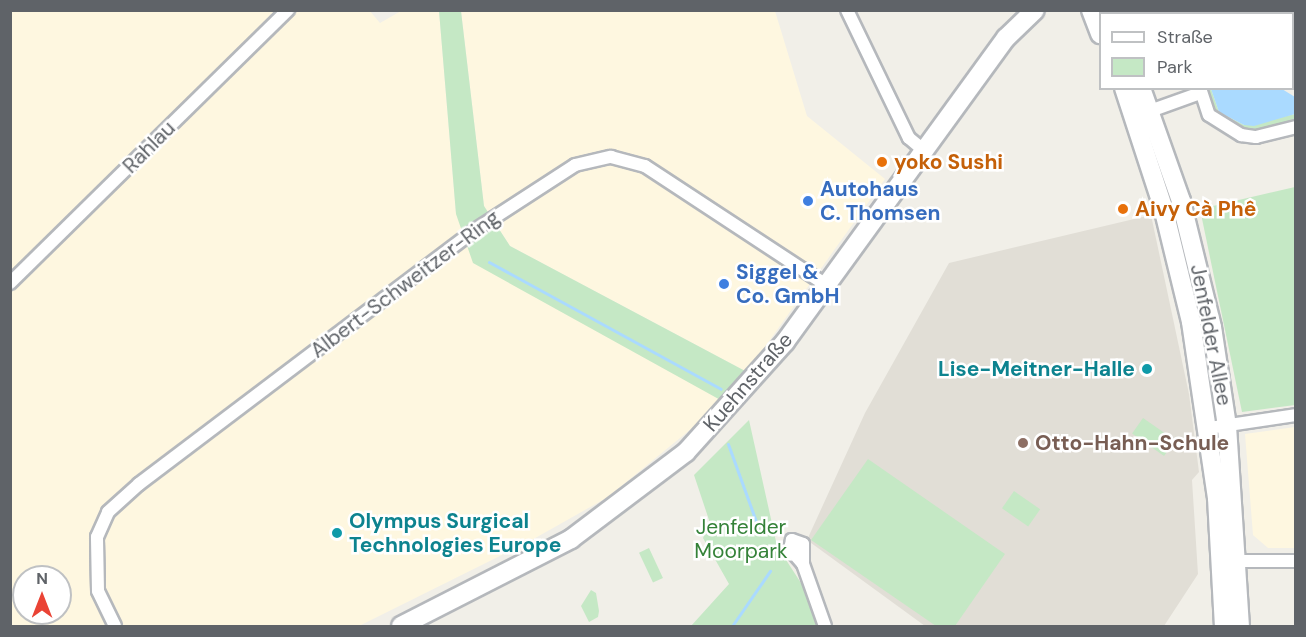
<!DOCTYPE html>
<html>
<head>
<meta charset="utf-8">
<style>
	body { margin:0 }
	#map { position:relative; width:1306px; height:637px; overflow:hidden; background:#f1efe8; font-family:"DM Sans",sans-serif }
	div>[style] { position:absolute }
	.commercial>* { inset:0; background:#fef7e0 }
	.education>* { inset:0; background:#e1ded6 }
	.green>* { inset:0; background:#c5e8c5; transform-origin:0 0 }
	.water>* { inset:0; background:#aadaff }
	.stream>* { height:3px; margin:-1.5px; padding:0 1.5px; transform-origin:1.5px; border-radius:1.5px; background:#aadaff }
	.roads { filter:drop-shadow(2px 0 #b5b8bc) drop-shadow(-2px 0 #b5b8bc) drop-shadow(0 2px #b5b8bc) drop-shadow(0 -2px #b5b8bc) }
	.street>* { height:12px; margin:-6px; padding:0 6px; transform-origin:6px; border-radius:6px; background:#fff }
	.secondary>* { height:18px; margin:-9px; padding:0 9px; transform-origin:9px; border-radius:9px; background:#fff }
	.dots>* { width:16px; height:16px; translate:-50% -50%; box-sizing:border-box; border:3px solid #fff; border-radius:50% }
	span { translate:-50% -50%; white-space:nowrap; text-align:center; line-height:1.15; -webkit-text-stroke:5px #fff; paint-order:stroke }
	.street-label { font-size:21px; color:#5f6368 }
	.food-label { font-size:21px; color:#c56008; font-weight:700 }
	.left { translate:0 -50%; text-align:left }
	.shop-label { font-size:21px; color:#366cbe; font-weight:700 }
	.culture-label { font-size:21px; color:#0d838f; font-weight:700 }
	.right { translate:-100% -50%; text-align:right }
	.education-label { font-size:21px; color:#785e54; font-weight:700 }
	.park-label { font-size:21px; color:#348238 }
	.frame { position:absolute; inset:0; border:12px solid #5f6368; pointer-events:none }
	.legend { position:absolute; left:1099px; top:12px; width:195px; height:78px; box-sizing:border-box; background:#fff; border:2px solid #bfc1c3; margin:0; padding:8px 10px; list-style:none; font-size:18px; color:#5f6368 }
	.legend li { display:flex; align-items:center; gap:12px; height:30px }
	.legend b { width:30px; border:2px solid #bfc1c3 }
	.north { position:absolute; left:12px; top:565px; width:60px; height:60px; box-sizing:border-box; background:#fff; border:2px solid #bfc1c3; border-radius:50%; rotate:0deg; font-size:16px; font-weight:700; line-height:24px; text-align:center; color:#5f6368 }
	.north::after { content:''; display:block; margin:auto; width:21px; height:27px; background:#ea4335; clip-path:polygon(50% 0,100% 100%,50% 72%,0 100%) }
</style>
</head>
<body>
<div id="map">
	<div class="commercial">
		<i style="clip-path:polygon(evenodd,369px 10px,380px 23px,401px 11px,439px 11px,456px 214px,724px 402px,608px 497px,530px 541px,359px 626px,11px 626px,10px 11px,369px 10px,24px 577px,60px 577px,60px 613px,24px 613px,24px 577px)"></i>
		<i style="clip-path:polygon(461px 11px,775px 11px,807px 116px,885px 179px,747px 372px,510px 246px,484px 206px)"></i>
		<i style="clip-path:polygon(1295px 427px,1295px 548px,1268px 548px,1253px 535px,1245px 434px)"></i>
	</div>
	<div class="education">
		<i style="clip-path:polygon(1151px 215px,1189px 394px,1199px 472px,1192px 480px,1198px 574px,1164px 626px,925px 626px,807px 540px,865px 413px,949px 263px)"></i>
	</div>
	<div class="green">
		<i style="clip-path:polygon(439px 11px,461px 11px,484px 206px,510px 246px,747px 372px,724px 402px,473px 263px,456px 214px)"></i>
		<i style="clip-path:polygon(1204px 89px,1211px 89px,1219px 112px,1244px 125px,1295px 114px,1295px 122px,1262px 131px,1239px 131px,1212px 113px)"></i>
		<i style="clip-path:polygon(1295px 187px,1295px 405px,1242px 412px,1200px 209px)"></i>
		<i style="left:1143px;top:418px;width:39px;height:19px;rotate:35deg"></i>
		<i style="clip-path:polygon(749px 420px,777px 546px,812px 600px,819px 626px,691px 626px,729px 584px,703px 538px,710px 523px,694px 475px)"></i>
		<i style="clip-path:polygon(868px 459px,1005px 554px,955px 626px,936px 626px,811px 540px)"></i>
		<i style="left:1014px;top:491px;width:32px;height:21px;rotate:35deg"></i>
		<i style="left:649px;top:548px;width:33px;height:11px;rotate:65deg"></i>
		<i style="clip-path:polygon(591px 590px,596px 593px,599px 611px,598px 617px,589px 622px,581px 606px)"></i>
	</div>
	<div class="water">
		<i style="clip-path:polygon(1211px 89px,1282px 89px,1295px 97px,1295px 114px,1254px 126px,1244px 125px,1219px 112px)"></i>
	</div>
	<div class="stream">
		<i style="left:392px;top:10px;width:2px"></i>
		<i style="left:489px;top:262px;width:264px;rotate:28.7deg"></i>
		<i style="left:728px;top:444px;width:85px;rotate:70.1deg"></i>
		<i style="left:732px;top:626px;width:67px;rotate:-55.4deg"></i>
	</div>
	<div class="roads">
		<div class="street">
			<i style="left:847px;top:10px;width:142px;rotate:64.2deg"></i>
			<i style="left:909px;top:138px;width:17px;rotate:40deg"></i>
			<i style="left:1250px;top:14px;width:4px;rotate:-63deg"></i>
			<i style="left:1292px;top:17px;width:4px;rotate:-27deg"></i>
			<i style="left:1292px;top:72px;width:5px;rotate:37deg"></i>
			<i style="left:1200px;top:88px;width:28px;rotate:72deg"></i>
			<i style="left:1209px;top:115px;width:38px;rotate:32deg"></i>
			<i style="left:1241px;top:135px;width:15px;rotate:8deg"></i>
			<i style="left:1256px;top:137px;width:41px;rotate:-14deg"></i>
			<i style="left:1150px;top:111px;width:53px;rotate:-19.8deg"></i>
			<i style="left:10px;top:283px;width:390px;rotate:-44.5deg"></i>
			<i style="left:1209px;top:428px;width:88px;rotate:-8.5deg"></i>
			<i style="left:1231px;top:561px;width:65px"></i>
			<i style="left:803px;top:564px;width:20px;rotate:-90deg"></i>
			<i style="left:803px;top:544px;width:12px;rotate:-160deg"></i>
			<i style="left:792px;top:540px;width:9px;rotate:103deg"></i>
			<i style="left:790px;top:549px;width:20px;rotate:49deg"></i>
			<i style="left:803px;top:564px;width:66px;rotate:70.5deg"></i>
			<i style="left:115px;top:626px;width:39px;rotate:-116deg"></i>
			<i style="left:98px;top:591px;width:54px;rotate:-91.1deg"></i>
			<i style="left:97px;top:537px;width:27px;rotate:-66deg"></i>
			<i style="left:108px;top:512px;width:42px;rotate:-42.1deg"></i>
			<i style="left:139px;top:484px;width:421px;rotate:-37.1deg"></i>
			<i style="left:475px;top:230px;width:119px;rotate:-33deg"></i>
			<i style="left:575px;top:165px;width:37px;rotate:-13deg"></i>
			<i style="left:611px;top:157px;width:35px;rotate:15deg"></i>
			<i style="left:645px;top:166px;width:217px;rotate:33.3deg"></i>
		</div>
		<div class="secondary">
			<i style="left:1091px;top:10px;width:26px;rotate:69deg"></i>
			<i style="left:1112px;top:10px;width:4px;rotate:76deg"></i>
			<i style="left:1124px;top:88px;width:125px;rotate:71.9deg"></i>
			<i style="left:1163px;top:207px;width:118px;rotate:76.3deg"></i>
			<i style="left:1191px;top:322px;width:178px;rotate:81.6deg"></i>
			<i style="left:1217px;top:498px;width:128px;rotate:86.9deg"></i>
			<i style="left:1141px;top:88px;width:120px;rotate:70.5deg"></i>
			<i style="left:1181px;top:201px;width:130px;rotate:76.2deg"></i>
			<i style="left:1212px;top:327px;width:100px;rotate:81.4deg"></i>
			<i style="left:1227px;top:426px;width:200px;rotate:86.3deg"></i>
			<i style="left:401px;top:626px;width:191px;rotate:-27.1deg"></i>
			<i style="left:571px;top:539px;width:144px;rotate:-37.1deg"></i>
			<i style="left:686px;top:452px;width:148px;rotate:-48deg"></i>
			<i style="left:785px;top:342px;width:376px;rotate:-54deg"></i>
			<i style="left:1006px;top:38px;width:40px;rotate:-44deg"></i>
		</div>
	</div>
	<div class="dots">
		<i style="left:882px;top:162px;background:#e8710a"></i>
		<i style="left:808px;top:201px;background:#3f7fe0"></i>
		<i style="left:1123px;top:209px;background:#e8710a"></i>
		<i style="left:724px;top:284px;background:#3f7fe0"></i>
		<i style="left:1147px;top:369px;background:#0f9aa8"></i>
		<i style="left:1023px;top:443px;background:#8d6e63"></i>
		<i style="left:337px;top:533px;background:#0f9aa8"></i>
	</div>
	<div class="street-label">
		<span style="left:149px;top:147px;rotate:-45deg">Rahlau</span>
		<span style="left:405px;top:284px;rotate:-37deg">Albert-Schweitzer-Ring</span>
		<span style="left:1211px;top:335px;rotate:79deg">Jenfelder Allee</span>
		<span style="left:748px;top:382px;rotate:-49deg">Kuehnstraße</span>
	</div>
	<div class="food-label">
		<span class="left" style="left:894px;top:162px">yoko Sushi</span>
		<span class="left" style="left:1135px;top:209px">Aivy Cà Phê</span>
	</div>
	<div class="shop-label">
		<span class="left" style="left:820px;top:201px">Autohaus<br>C. Thomsen</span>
		<span class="left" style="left:736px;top:284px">Siggel &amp;<br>Co. GmbH</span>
	</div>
	<div class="culture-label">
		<span class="right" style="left:1135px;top:369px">Lise-Meitner-Halle</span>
		<span class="left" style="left:349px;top:533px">Olympus Surgical<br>Technologies Europe</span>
	</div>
	<div class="education-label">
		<span class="left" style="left:1035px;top:443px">Otto-Hahn-Schule</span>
	</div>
	<div class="park-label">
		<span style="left:741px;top:539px">Jenfelder<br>Moorpark</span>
	</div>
	<div class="frame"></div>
	<ul class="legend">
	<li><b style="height:8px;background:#fff"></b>Straße</li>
	<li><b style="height:16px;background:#c5e8c5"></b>Park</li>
	</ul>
	<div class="north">N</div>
</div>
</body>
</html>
